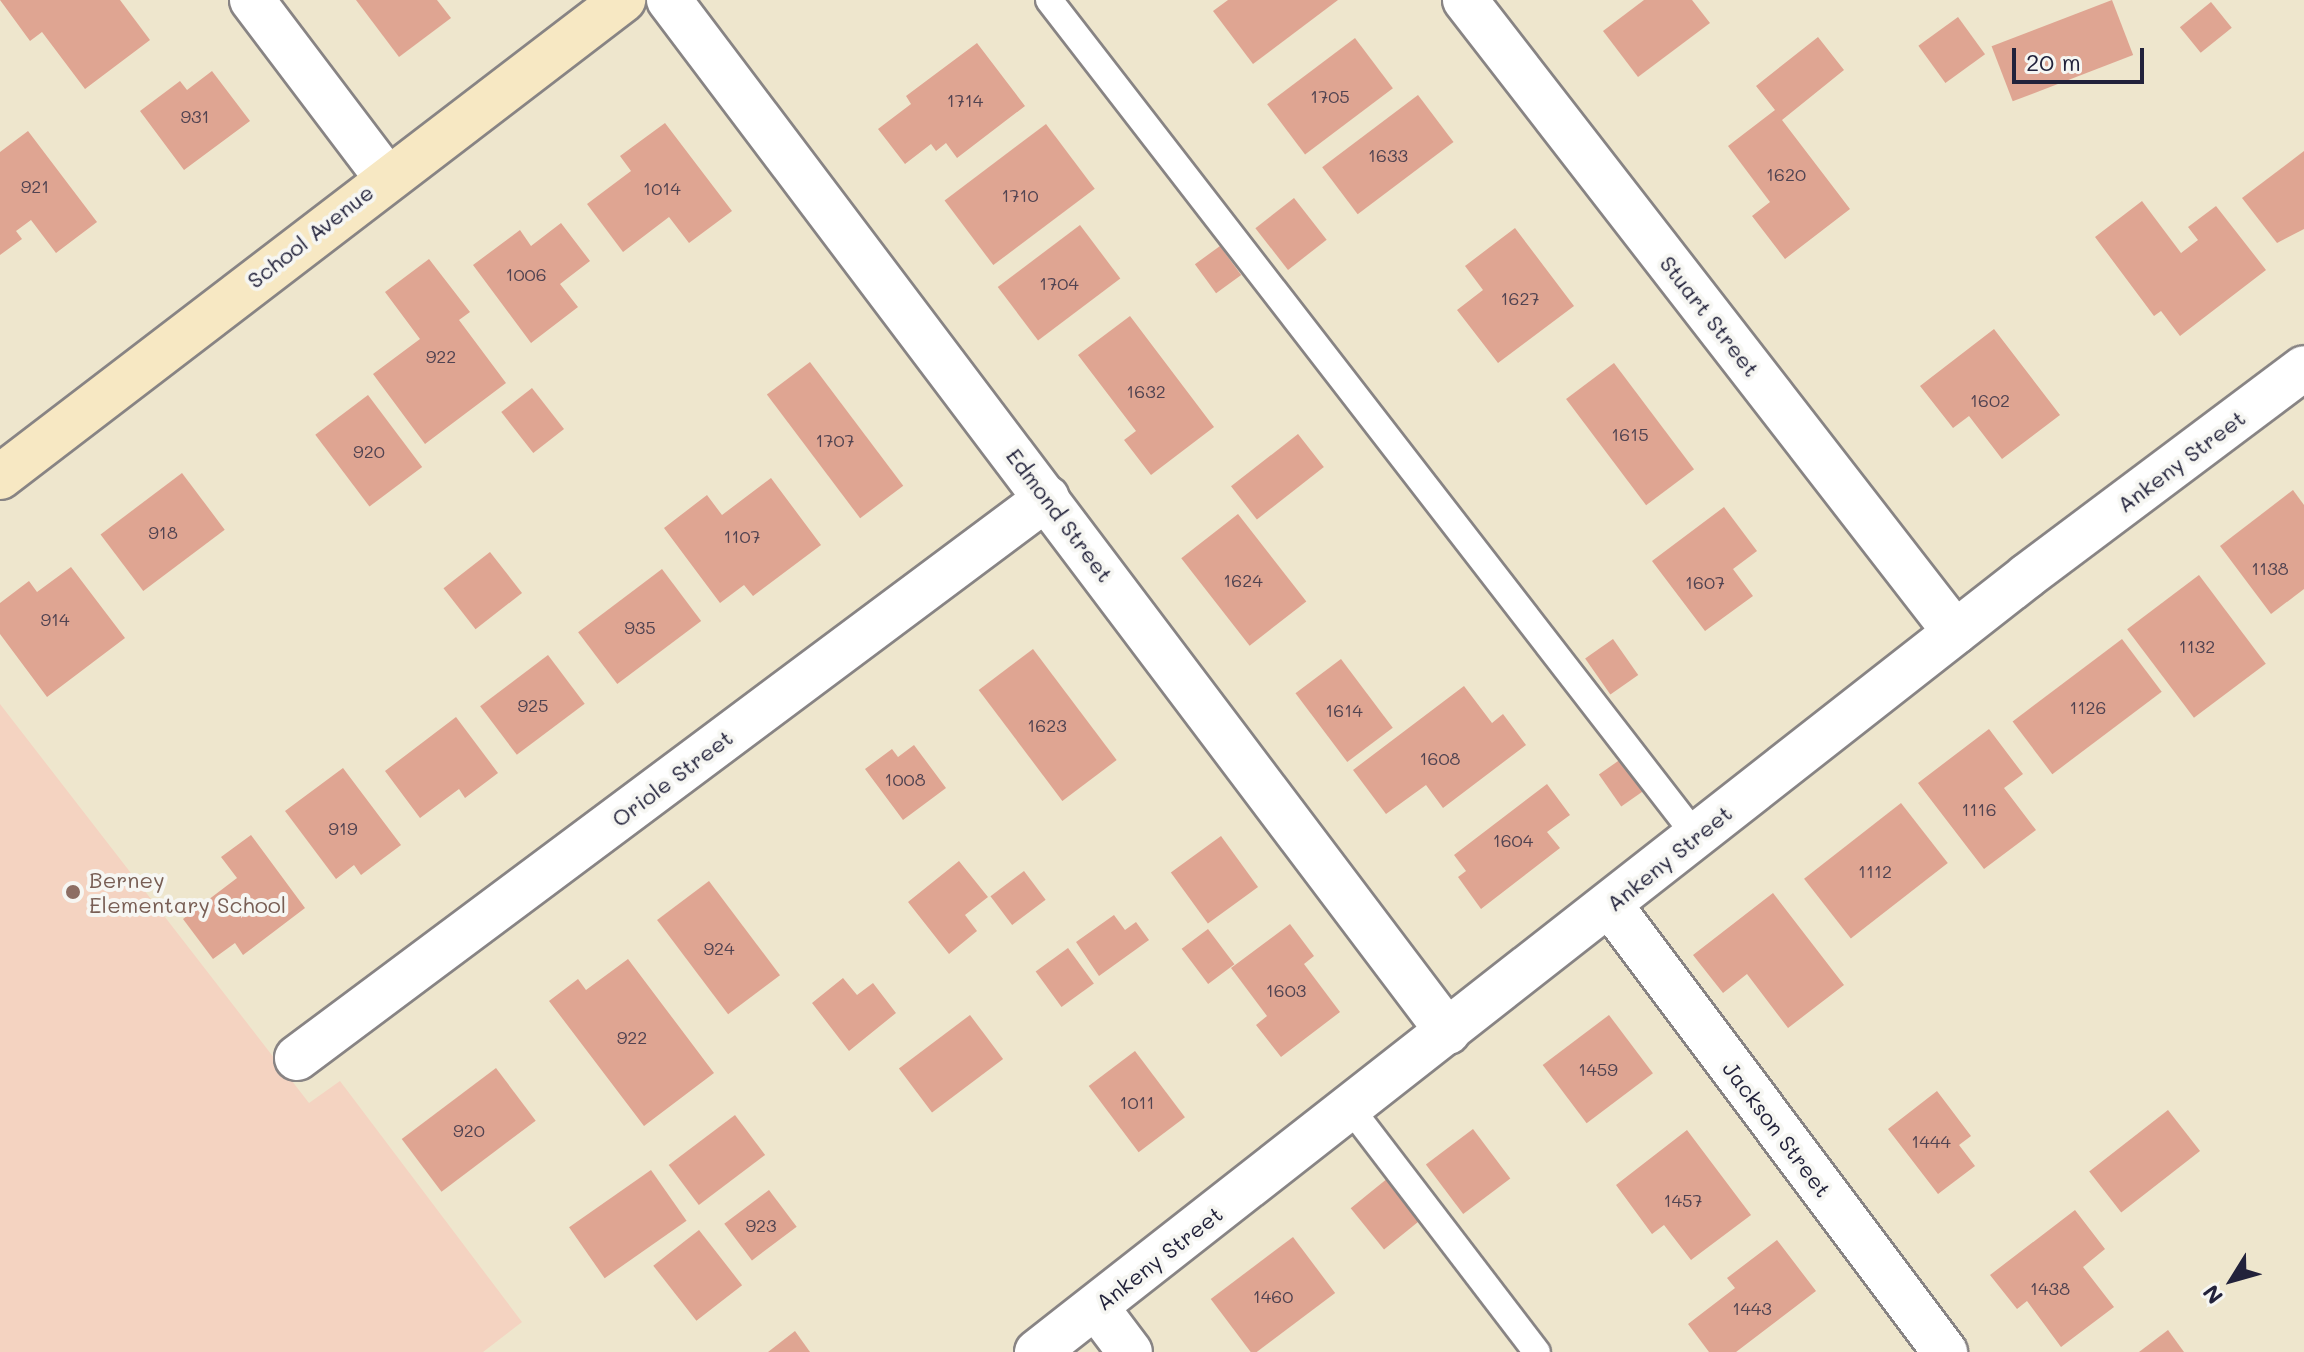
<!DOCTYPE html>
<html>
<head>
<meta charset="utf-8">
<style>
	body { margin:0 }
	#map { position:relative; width:2304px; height:1352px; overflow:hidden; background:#eee6cd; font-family:Mali,sans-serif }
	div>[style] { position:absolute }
	.built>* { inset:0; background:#f4d3c1 }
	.building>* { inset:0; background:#dfa592; transform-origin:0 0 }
	.roads { filter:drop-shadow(2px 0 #888484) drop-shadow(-2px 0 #888484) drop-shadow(0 2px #888484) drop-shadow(0 -2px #888484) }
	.service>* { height:26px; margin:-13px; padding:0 13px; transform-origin:13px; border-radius:13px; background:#fff }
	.minor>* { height:44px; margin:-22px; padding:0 22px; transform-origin:22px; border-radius:22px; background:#fff }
	.secondary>* { height:44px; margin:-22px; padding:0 22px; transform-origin:22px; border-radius:22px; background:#f7e8c3 }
	.dots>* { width:22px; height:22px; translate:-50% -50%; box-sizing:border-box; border:4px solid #f6f6f2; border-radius:50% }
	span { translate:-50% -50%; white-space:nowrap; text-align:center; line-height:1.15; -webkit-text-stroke:8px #f6f6f2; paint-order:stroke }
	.number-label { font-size:18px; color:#514351 }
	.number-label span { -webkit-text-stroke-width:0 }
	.street-label { font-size:22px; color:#22223b }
	.education-label { font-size:22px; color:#785e54 }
	.left { translate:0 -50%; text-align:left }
	.north { position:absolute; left:2192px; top:1240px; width:80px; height:80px; -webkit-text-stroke:6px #f6f6f2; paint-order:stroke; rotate:233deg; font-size:22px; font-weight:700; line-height:32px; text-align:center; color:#22223b }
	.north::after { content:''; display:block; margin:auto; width:28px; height:36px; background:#22223b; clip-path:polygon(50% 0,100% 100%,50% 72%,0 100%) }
	.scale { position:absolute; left:2012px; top:48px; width:132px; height:36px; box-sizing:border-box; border:4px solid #22223b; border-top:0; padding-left:10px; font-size:24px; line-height:28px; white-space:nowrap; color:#22223b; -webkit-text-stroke:6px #f6f6f2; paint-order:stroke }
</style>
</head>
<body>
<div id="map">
	<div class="built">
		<i style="clip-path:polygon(0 704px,309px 1103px,340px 1081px,522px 1322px,483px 1352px,0 1352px)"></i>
	</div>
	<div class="building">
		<i style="clip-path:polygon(0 0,120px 0,150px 40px,85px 89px,42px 32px,30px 41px)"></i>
		<i style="clip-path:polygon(356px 0,437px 0,451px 18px,399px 57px)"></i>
		<i style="clip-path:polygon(1228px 0,1338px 0,1253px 64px,1213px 11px)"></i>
		<i style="clip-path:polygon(1644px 0,1692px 0,1710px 23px,1638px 77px,1603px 31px)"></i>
		<i style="left:2112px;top:0;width:59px;height:129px;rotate:69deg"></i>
		<i style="left:2211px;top:2px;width:33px;height:40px;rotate:51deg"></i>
		<i style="left:1958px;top:17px;width:46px;height:49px;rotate:54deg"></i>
		<i style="clip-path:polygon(1818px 37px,1844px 70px,1782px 120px,1850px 209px,1785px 259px,1752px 216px,1770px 202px,1728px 146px,1775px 110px,1756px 86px)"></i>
		<i style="left:1355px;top:38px;width:63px;height:110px;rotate:53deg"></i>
		<i style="clip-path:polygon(977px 43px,1025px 106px,957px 158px,946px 143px,936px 151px,931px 144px,905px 164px,878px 129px,911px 104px,906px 96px)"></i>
		<i style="clip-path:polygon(212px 71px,250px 121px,184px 170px,140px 111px,180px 81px,187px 90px)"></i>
		<i style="left:1418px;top:95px;width:59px;height:120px;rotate:53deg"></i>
		<i style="clip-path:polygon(665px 123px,732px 211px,689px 243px,669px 217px,623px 252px,587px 204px,631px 171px,620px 156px)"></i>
		<i style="left:1046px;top:124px;width:81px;height:127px;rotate:53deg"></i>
		<i style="clip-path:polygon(28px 131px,97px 222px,56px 253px,31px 220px,16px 231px,22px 239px,0 255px,0 152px)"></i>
		<i style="clip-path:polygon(2304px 151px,2304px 229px,2277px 243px,2242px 198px)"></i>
		<i style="left:1294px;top:198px;width:53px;height:49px;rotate:52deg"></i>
		<i style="clip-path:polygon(2142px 201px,2181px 253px,2198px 240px,2188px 227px,2216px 206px,2266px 270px,2180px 336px,2161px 311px,2154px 316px,2095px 237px)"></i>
		<i style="clip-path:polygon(561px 223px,590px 261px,560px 284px,578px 307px,531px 343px,473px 265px,520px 230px,531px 246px)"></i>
		<i style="left:1080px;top:225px;width:67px;height:103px;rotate:53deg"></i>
		<i style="clip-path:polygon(1515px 228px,1574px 306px,1498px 363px,1457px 310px,1483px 290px,1465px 266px)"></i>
		<i style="left:1220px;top:246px;width:36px;height:31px;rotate:54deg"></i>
		<i style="clip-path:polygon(429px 259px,470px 312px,459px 320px,506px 383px,425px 444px,373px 374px,420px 339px,385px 292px)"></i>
		<i style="clip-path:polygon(1130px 316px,1214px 427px,1151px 475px,1124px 440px,1136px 431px,1078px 355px)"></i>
		<i style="clip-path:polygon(1994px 329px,2060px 415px,2002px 459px,1969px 416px,1953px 428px,1920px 386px)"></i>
		<i style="left:810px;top:362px;width:155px;height:54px;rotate:53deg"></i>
		<i style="left:1614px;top:363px;width:133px;height:60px;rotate:53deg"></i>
		<i style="left:532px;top:388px;width:52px;height:39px;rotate:52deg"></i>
		<i style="left:368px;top:395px;width:90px;height:66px;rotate:53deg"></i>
		<i style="left:1298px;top:434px;width:42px;height:85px;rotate:52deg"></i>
		<i style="left:182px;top:473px;width:71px;height:102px;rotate:53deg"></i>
		<i style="clip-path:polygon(771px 478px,821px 545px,753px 596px,744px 585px,720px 603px,664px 528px,707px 495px,722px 515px)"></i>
		<i style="clip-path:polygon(2293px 490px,2304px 505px,2304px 589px,2271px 614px,2220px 546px)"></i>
		<i style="clip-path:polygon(1724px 507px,1757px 551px,1733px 569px,1753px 596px,1705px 631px,1652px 561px)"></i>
		<i style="left:1238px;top:514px;width:111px;height:72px;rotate:52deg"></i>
		<i style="left:490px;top:552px;width:52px;height:59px;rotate:52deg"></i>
		<i style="clip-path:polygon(71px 567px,125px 638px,47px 697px,0 634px,0 603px,29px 581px,37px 592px)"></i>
		<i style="left:662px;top:569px;width:65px;height:105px;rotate:53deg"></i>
		<i style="left:2199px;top:575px;width:111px;height:90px;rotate:53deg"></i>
		<i style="left:1613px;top:639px;width:44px;height:34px;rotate:55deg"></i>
		<i style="left:2122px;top:639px;width:66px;height:137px;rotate:53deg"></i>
		<i style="left:1033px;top:649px;width:139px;height:68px;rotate:53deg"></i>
		<i style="left:548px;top:655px;width:61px;height:85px;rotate:53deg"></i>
		<i style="left:1341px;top:659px;width:86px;height:57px;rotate:53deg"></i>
		<i style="clip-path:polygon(1464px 686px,1492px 723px,1503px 714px,1526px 745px,1443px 808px,1426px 785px,1386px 814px,1353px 770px)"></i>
		<i style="clip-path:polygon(456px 717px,498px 773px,465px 798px,459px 789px,420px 818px,385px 771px)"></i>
		<i style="clip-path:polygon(1989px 729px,2023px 774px,2004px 788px,2036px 830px,1984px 869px,1918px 783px)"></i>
		<i style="clip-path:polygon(914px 745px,946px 788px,903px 820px,865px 769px,892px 749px,898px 757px)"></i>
		<i style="left:1621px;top:759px;width:39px;height:27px;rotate:55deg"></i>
		<i style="clip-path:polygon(343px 768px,401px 845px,361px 875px,354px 865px,336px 879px,285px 811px)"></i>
		<i style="clip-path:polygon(1547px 784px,1570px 815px,1547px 832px,1560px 848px,1481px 909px,1458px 877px,1466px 871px,1454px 855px)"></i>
		<i style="left:1901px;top:803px;width:76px;height:123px;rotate:52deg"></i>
		<i style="clip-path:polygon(251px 835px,305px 908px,243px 955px,235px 943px,213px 959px,183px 919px,237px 878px,221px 857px)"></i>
		<i style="left:1221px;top:836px;width:63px;height:62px;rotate:54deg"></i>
		<i style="clip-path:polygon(959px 861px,988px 897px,965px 915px,977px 931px,949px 954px,908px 902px)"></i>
		<i style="left:1024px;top:871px;width:36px;height:42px;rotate:53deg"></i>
		<i style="left:709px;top:881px;width:118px;height:65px;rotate:53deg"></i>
		<i style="clip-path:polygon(1773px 893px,1844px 985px,1788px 1028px,1747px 974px,1723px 993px,1693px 955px)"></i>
		<i style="clip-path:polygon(1114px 915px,1125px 930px,1136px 922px,1149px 940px,1099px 976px,1076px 942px)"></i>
		<i style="clip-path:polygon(1290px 924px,1314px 956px,1304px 964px,1340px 1012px,1281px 1057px,1256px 1025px,1267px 1016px,1231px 968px)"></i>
		<i style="left:1208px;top:929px;width:44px;height:33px;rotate:53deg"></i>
		<i style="left:1068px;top:948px;width:44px;height:40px;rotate:54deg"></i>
		<i style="clip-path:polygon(628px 959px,714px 1073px,644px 1126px,549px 1001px,578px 979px,586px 990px)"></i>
		<i style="clip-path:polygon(843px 978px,857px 995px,873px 983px,896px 1013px,849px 1051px,812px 1003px)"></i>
		<i style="left:970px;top:1015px;width:55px;height:89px;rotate:53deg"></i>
		<i style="left:1609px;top:1015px;width:73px;height:83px;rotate:53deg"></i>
		<i style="left:1135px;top:1051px;width:83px;height:58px;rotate:53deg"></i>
		<i style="left:496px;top:1068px;width:66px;height:118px;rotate:53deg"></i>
		<i style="clip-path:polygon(1937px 1091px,1971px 1136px,1959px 1145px,1975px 1166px,1938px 1194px,1888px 1129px)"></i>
		<i style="left:2168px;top:1110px;width:52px;height:100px;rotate:52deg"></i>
		<i style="left:735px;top:1115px;width:50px;height:83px;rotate:53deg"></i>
		<i style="left:1473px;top:1129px;width:62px;height:59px;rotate:53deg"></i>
		<i style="clip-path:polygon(1687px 1130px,1751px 1215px,1691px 1260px,1664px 1225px,1652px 1234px,1616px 1185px)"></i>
		<i style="left:651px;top:1170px;width:62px;height:100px;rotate:55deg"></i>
		<i style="left:1388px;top:1178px;width:53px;height:48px;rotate:51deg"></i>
		<i style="left:769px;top:1190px;width:46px;height:56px;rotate:53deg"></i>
		<i style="clip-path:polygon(2075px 1210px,2105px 1249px,2083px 1267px,2114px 1307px,2061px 1347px,2027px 1301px,2017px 1309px,1990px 1275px)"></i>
		<i style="left:699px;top:1230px;width:70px;height:58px;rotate:52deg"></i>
		<i style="left:1293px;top:1237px;width:70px;height:103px;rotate:53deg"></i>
		<i style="clip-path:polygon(1777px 1240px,1816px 1291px,1736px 1352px,1709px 1352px,1688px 1324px,1735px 1288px,1727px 1278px)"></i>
		<i style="clip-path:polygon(2168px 1330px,2184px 1352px,2139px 1352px)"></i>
		<i style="clip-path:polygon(795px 1331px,810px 1352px,768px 1352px)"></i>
	</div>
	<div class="roads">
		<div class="service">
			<i style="left:1049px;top:0;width:1057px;rotate:52.26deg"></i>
			<i style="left:1351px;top:1109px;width:306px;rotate:52.6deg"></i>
		</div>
		<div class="minor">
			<i style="left:252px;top:0;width:222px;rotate:52.9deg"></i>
			<i style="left:669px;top:0;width:1293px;rotate:52.95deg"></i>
			<i style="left:1465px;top:0;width:800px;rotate:52.21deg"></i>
			<i style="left:1610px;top:905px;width:559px;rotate:53.15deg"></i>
			<i style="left:297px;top:1058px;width:936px;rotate:-36.75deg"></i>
			<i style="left:1096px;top:1307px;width:56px;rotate:52.9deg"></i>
			<i style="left:1037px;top:1352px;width:1258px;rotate:-38.09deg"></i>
			<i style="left:2027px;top:576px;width:346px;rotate:-36.9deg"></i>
		</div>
		<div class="secondary">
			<i style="left:0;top:477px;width:785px;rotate:-37.44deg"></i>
		</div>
	</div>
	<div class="dots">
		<i style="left:73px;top:892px;background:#8d6e63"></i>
	</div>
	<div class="number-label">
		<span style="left:1330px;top:96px">1705</span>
		<span style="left:965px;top:100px">1714</span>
		<span style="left:195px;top:116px">931</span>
		<span style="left:1388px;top:155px">1633</span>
		<span style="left:1786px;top:174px">1620</span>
		<span style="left:35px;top:186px">921</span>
		<span style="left:662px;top:188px">1014</span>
		<span style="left:1020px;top:195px">1710</span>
		<span style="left:526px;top:274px">1006</span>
		<span style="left:1059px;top:283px">1704</span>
		<span style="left:1520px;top:298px">1627</span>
		<span style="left:441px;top:356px">922</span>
		<span style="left:1146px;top:391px">1632</span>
		<span style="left:1990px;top:400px">1602</span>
		<span style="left:1630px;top:434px">1615</span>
		<span style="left:835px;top:440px">1707</span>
		<span style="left:369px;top:451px">920</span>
		<span style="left:163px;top:532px">918</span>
		<span style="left:742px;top:536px">1107</span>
		<span style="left:2270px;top:568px">1138</span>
		<span style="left:1243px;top:580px">1624</span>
		<span style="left:1705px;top:582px">1607</span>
		<span style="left:55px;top:619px">914</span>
		<span style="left:640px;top:627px">935</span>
		<span style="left:2197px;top:646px">1132</span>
		<span style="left:533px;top:705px">925</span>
		<span style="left:2088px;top:707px">1126</span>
		<span style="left:1344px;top:710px">1614</span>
		<span style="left:1047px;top:725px">1623</span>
		<span style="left:1440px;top:758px">1608</span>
		<span style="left:905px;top:779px">1008</span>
		<span style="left:1979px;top:809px">1116</span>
		<span style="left:343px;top:828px">919</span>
		<span style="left:1513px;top:840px">1604</span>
		<span style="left:1875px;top:871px">1112</span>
		<span style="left:719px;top:948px">924</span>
		<span style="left:1286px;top:990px">1603</span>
		<span style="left:632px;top:1037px">922</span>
		<span style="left:1598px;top:1069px">1459</span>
		<span style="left:1137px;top:1102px">1011</span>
		<span style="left:469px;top:1130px">920</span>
		<span style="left:1931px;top:1141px">1444</span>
		<span style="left:1683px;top:1200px">1457</span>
		<span style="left:761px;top:1225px">923</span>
		<span style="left:2050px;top:1288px">1438</span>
		<span style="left:1273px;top:1296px">1460</span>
		<span style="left:1752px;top:1308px">1443</span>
	</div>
	<div class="street-label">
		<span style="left:310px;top:236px;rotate:-38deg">School Avenue</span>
		<span style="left:1710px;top:316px;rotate:52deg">Stuart Street</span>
		<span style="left:2181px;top:461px;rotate:-37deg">Ankeny Street</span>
		<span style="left:1060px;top:515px;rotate:53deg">Edmond Street</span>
		<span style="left:672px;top:778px;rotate:-37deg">Oriole Street</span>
		<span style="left:1669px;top:858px;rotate:-39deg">Ankeny Street</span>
		<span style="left:1777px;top:1129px;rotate:53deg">Jackson Street</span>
		<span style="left:1159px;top:1258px;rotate:-38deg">Ankeny Street</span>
	</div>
	<div class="education-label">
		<span class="left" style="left:89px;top:892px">Berney<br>Elementary School</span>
	</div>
	<div class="north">N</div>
	<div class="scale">20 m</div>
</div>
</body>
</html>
